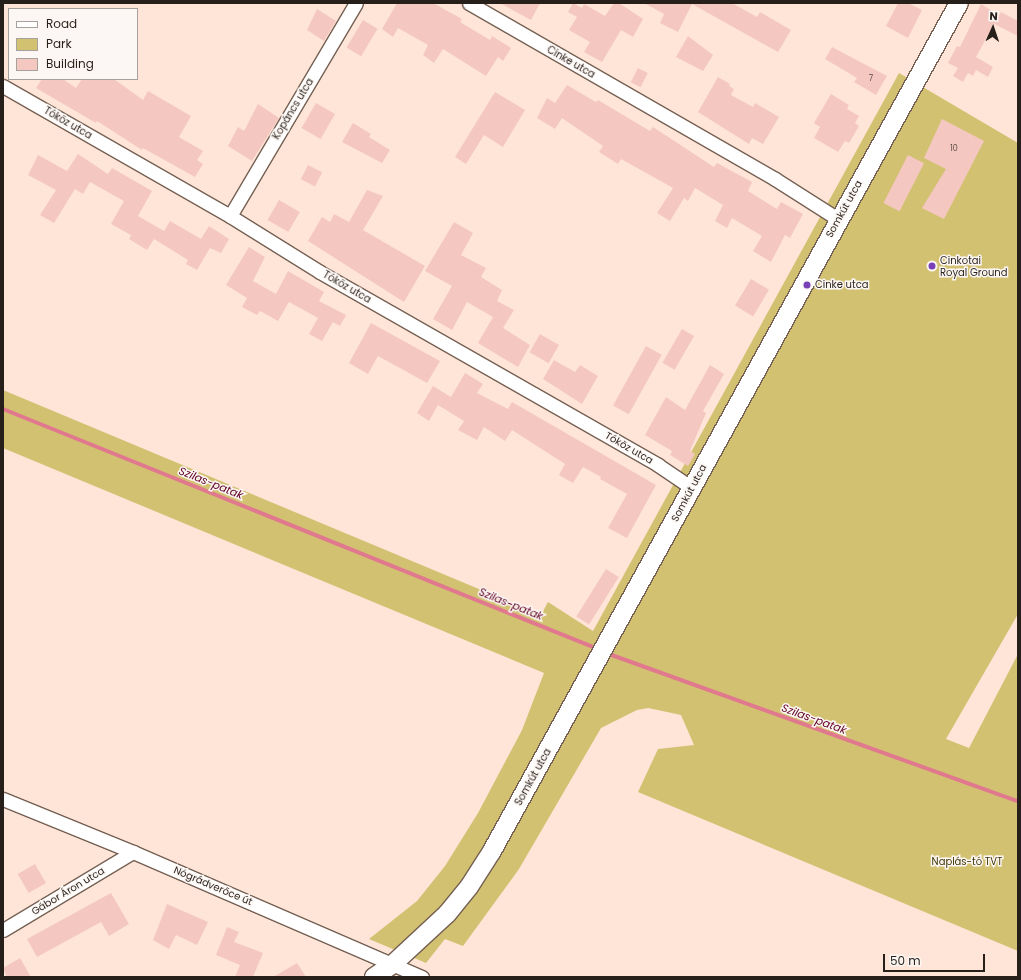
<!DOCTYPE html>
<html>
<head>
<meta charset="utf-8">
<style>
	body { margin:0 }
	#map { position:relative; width:1021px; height:980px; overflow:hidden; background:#fee5d7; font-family:Poppins,sans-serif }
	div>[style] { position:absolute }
	.green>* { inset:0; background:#d3c172 }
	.stream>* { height:4px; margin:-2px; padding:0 2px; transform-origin:2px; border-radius:2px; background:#e0798e }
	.building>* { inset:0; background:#f4c8c0; transform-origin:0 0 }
	.roads { filter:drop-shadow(1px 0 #756053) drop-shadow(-1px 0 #756053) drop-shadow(0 1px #756053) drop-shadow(0 -1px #756053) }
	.street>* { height:13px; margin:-6.5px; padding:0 6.5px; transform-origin:6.5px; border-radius:6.5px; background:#fff }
	.secondary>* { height:18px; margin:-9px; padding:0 9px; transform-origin:9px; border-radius:9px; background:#fff }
	.dots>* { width:11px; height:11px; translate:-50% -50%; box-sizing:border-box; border:2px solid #fcf7f4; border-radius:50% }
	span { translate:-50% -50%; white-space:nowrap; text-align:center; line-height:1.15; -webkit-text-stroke:3px #fcf7f4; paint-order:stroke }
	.number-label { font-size:8px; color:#5a4943 }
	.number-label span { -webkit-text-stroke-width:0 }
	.street-label { font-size:10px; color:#271f19 }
	.poi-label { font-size:10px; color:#271f19 }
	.left { translate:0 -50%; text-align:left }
	.park-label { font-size:10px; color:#3e3404 }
	.water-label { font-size:11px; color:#620025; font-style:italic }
	.frame { position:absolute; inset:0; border:4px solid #271f19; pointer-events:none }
	.legend { position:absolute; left:8px; top:8px; width:130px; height:72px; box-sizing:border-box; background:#fcf7f4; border:1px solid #a7a19c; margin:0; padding:5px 7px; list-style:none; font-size:12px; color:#271f19 }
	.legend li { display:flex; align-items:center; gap:8px; height:20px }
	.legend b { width:20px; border:1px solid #a7a19c }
	.north { position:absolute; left:973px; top:8px; width:40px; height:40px; -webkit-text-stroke:3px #fcf7f4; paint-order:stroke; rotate:3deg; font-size:11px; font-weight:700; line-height:16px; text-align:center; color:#271f19 }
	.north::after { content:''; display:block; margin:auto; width:14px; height:18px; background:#271f19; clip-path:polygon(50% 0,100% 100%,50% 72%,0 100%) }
	.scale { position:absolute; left:883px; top:954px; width:102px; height:18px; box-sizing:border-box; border:2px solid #271f19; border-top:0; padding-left:5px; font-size:12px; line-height:14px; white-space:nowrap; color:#271f19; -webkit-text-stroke:3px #fcf7f4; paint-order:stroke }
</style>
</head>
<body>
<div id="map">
	<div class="green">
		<i style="clip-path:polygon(899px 73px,1018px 143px,1018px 614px,946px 739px,969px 748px,1018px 654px,1018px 951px,638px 792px,658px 749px,694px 745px,681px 715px,648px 708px,637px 710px,601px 728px,519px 869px,463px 946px,445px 939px,426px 963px,369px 939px,417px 901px,445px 866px,478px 813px,522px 730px,544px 673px,3px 448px,3px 390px,541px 615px,548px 602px,593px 631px)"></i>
	</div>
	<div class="stream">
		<i style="left:3px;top:409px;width:642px;rotate:21.97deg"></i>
		<i style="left:606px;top:653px;width:438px;rotate:19.8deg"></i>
	</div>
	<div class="building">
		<i style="clip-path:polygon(397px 3px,433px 3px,462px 19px,460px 22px,490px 40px,492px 36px,511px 48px,503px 61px,498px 57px,486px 76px,443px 49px,434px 63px,423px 55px,428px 45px,398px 28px,393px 37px,382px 29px)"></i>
		<i style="clip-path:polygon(500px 3px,540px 3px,531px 20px)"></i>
		<i style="clip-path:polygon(573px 3px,582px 8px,584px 4px,605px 16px,614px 3px,619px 3px,643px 19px,633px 37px,621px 30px,602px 62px,584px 52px,590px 42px,569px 30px,577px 17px,568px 12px)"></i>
		<i style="clip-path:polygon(644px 3px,732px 3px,757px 17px,760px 12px,791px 30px,778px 52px,692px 4px,678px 32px,660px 23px,664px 14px)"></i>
		<i style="clip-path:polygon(898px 3px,908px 3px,922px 10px,908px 38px,886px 26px)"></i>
		<i style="clip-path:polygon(981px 4px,999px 15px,976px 57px,993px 67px,988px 77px,976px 70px,973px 76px,968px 73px,963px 82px,953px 76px,958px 68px,948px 63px,957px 46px,960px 47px)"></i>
		<i style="clip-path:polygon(317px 9px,336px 21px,324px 41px,307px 30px)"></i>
		<i style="clip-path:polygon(1001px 12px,1018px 21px,1018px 36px,994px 24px)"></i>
		<i style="left:363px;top:20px;width:17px;height:32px;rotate:31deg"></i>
		<i style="clip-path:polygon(688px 36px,713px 55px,703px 71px,676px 57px)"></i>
		<i style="clip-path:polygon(832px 47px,887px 76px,876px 95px,854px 82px,857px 78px,825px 59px)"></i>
		<i style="left:638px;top:68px;width:11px;height:16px;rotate:27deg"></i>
		<i style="clip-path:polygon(718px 77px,730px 84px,729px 86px,734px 89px,731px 95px,753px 107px,755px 103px,779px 117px,763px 144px,752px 138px,749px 144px,698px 112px)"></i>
		<i style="clip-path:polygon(42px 79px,63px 79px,76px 88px,82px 79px,114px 79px,143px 100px,148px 91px,191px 116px,179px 137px,203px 151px,197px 160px,203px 164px,195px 177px,143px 148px,142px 150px,97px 121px,96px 123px,36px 88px)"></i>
		<i style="clip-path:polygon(567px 85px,596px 102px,598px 100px,650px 131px,653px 127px,714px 167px,717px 163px,752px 182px,748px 191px,777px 209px,781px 202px,803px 214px,790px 238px,785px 235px,771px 262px,753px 251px,762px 236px,732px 218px,727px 228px,715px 221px,723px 205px,695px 188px,688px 201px,684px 198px,670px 221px,657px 213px,673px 188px,621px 159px,618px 164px,599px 152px,603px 146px,562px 118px,555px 129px,537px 118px,547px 98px,555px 103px)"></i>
		<i style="clip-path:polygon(495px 92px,525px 110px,503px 147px,484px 135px,466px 164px,455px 157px)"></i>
		<i style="clip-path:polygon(831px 94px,849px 105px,847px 109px,859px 116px,855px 123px,859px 126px,849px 143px,845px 141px,838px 152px,814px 138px,820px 127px,814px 123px)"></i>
		<i style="left:316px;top:103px;width:22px;height:29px;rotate:30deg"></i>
		<i style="clip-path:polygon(258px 104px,279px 118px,252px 161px,228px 146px,238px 127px,244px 131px)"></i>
		<i style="clip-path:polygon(942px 119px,984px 141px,944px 219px,922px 208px,946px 169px,924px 158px)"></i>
		<i style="clip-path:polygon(353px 123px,371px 134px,369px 137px,390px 150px,382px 163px,342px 142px)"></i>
		<i style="clip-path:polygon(78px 154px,108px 174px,112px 168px,152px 191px,138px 216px,164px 231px,170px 221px,201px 239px,209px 226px,229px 239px,221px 253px,210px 248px,197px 270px,186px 264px,188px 260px,154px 239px,147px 250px,129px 239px,131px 235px,111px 224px,124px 201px,90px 182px,83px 194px,75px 189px,54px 223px,40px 215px,56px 190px,28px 175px,38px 155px,67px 171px)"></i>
		<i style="left:908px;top:155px;width:18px;height:54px;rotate:27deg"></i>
		<i style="left:308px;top:165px;width:16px;height:16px;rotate:27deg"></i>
		<i style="clip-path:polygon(367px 190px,383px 196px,363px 230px,425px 266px,404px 302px,308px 241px,322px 217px,330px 222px,334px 214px,349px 222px)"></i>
		<i style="left:279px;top:200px;width:24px;height:23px;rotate:30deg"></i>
		<i style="clip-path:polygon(454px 222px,473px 233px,461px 255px,486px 268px,481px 277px,502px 290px,497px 301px,514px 310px,503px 328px,530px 345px,518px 367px,478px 343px,493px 317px,467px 302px,452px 330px,433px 319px,452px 286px,425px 271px)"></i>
		<i style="clip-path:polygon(249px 247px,265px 257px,253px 281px,276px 294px,288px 271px,324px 292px,319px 301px,346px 315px,340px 326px,333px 322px,322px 341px,309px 334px,318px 318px,289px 302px,278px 321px,260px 311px,257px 315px,242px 307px,247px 298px,226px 285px)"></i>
		<i style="left:751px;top:279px;width:21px;height:31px;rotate:31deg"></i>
		<i style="clip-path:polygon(371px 323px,440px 361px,427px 383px,378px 356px,368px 374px,349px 363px)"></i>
		<i style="left:682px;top:329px;width:14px;height:39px;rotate:30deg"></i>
		<i style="left:540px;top:334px;width:22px;height:21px;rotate:30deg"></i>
		<i style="left:646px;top:346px;width:18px;height:68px;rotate:29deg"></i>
		<i style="clip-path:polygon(554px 360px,575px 372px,580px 365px,598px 376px,582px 404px,543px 379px)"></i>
		<i style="clip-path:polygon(710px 365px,724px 374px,703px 411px,706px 413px,690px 451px,695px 454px,688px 466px,670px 455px,672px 451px,645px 435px,666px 397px,685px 410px)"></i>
		<i style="clip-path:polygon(465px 373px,483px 384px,477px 393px,508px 409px,512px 402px,656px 485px,627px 538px,608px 528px,627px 494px,600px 479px,601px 477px,583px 467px,573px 483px,559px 475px,565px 464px,512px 430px,505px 441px,484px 427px,477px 440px,458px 430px,464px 421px,438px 405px,429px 421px,417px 413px,433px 386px,451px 397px)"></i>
		<i style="left:606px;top:569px;width:15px;height:56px;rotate:32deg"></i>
		<i style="left:35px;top:864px;width:22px;height:20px;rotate:60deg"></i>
		<i style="clip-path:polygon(111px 893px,129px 924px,109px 936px,101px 922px,37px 957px,27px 939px)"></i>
		<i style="clip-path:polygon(167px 904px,208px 922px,197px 945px,176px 935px,169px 949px,153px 940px)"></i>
		<i style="clip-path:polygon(227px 927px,239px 932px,234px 942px,263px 953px,253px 977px,235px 977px,240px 965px,216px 955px)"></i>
		<i style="clip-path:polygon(20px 958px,31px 977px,7px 977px,3px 968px)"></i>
		<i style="clip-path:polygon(297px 963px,306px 977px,273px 977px)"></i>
	</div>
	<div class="roads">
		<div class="street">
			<i style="left:469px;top:3px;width:353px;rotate:29.9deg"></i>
			<i style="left:775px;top:179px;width:75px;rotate:32.4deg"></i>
			<i style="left:3px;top:86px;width:262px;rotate:29.8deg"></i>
			<i style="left:230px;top:216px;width:106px;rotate:31.9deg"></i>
			<i style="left:320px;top:272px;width:389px;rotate:29.7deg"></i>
			<i style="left:658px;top:465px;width:41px;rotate:34.1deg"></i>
			<i style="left:230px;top:216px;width:247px;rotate:-59.4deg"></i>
			<i style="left:3px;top:799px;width:140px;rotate:22.2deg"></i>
			<i style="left:133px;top:852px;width:315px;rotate:23.4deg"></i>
			<i style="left:3px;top:930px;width:152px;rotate:-31deg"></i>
		</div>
		<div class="secondary">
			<i style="left:374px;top:977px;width:23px;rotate:-34deg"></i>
			<i style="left:393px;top:964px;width:74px;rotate:-42.8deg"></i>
			<i style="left:447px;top:914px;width:35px;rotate:-51deg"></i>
			<i style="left:469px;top:887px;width:43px;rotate:-57.4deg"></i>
			<i style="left:492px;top:851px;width:968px;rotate:-61.16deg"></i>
		</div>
	</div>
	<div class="dots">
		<i style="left:932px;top:266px;background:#7841b8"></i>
		<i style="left:807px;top:285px;background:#7841b8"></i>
	</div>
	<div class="number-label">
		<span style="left:871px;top:79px">7</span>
		<span style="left:954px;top:149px">10</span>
	</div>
	<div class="street-label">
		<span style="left:571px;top:62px;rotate:30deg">Cinke utca</span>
		<span style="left:293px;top:109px;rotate:-59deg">Kopáncs utca</span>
		<span style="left:68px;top:123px;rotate:30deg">Tóköz utca</span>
		<span style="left:844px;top:209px;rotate:-61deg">Somkút utca</span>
		<span style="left:347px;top:287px;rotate:30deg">Tóköz utca</span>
		<span style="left:629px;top:448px;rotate:30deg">Tóköz utca</span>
		<span style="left:689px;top:493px;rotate:-62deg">Somkút utca</span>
		<span style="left:533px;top:777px;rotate:-61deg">Somkút utca</span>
		<span style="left:213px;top:886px;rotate:23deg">Nógrádverőce út</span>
		<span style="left:68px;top:891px;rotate:-31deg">Gábor Áron utca</span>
	</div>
	<div class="poi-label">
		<span class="left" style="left:940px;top:266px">Cinkotai<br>Royal Ground</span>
		<span class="left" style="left:815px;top:285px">Cinke utca</span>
	</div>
	<div class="park-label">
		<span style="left:967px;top:862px">Naplás-tó TVT</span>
	</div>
	<div class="water-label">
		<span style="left:211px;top:483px;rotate:22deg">Szilas-patak</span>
		<span style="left:511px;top:604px;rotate:22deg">Szilas-patak</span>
		<span style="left:814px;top:719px;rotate:20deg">Szilas-patak</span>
	</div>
	<div class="frame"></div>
	<ul class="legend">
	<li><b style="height:5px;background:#fff"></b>Road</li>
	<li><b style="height:11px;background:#d3c172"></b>Park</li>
	<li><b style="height:11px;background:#f4c8c0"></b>Building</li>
	</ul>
	<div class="north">N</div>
	<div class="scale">50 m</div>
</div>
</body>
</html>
